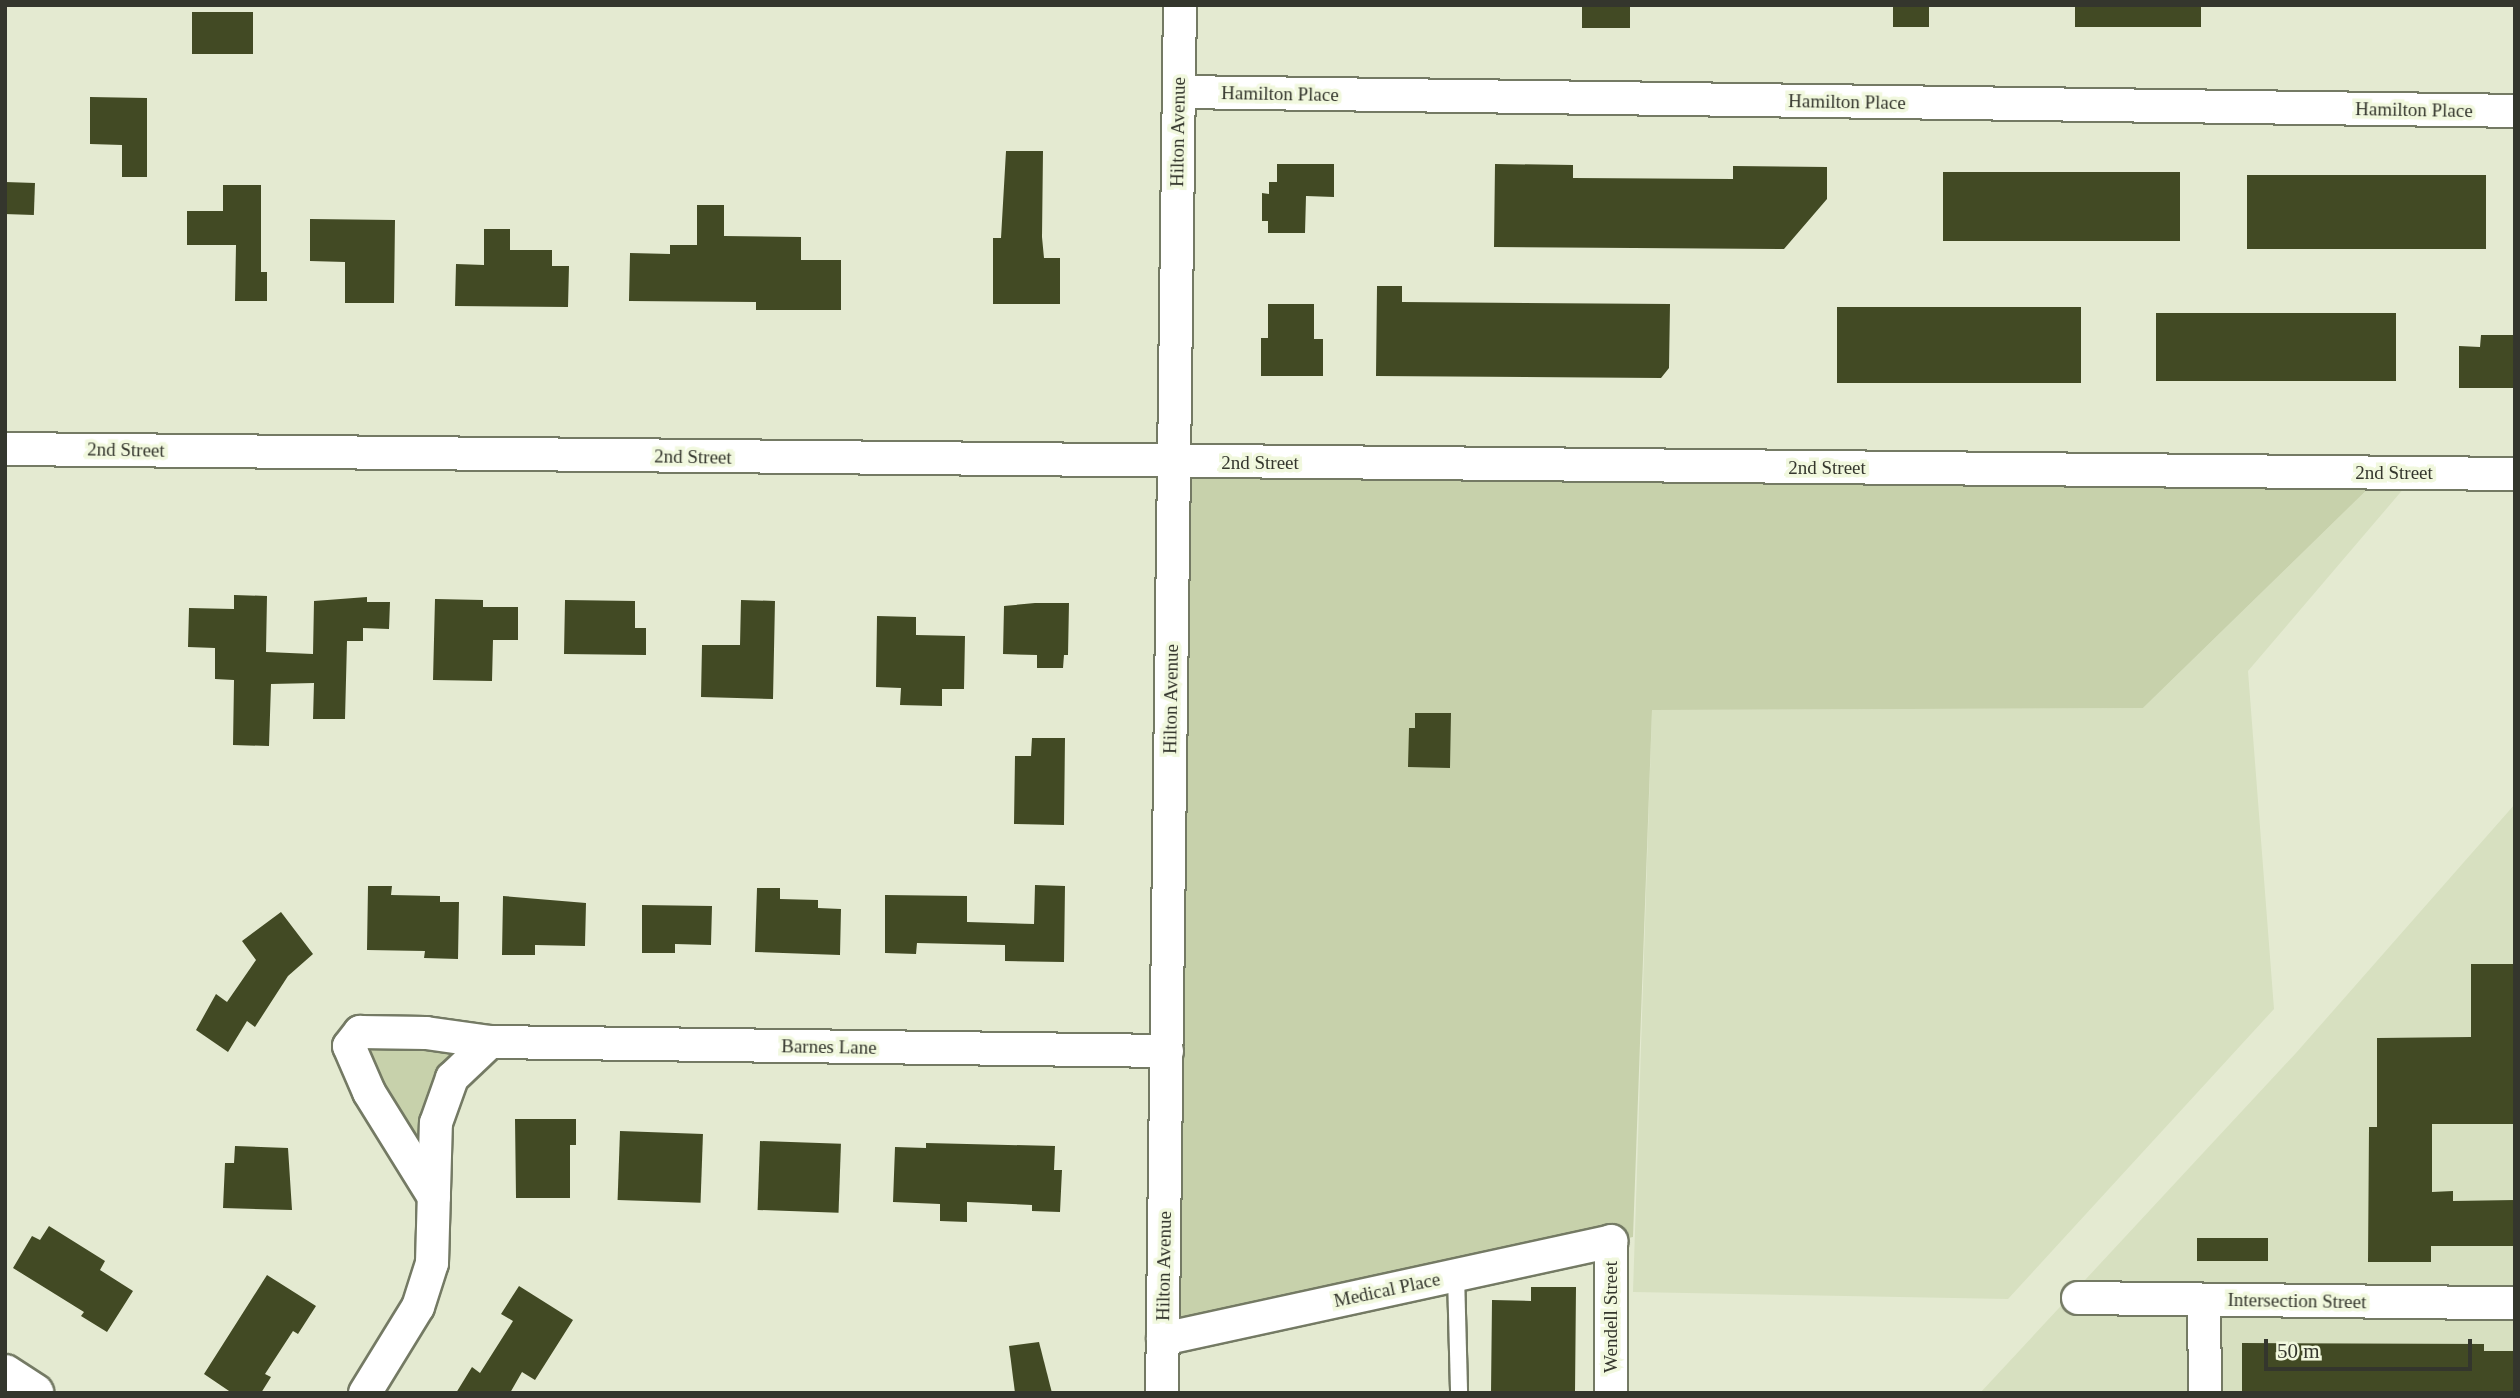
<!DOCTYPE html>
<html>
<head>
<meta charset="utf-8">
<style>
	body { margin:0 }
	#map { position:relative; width:2520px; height:1398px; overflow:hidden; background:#e4ead1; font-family:"Times New Roman",serif }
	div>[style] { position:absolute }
	.built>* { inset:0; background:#d7e0c0 }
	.green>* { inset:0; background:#c7d1ab }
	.building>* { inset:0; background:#424a24; transform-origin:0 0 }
	.roads { filter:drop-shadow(2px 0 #747a64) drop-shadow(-2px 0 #747a64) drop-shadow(0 2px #747a64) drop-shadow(0 -2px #747a64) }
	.service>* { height:16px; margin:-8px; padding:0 8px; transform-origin:8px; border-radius:8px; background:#fff }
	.minor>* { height:32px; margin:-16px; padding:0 16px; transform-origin:16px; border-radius:16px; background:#fff }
	.tertiary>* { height:38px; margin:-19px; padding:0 19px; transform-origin:19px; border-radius:19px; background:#fff }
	span { translate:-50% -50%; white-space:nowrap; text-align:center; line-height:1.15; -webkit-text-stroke:7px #f1f8de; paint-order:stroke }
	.street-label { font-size:19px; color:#34362d }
	.frame { position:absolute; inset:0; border:7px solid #34362d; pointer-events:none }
	.scale { position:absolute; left:2264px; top:1339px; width:208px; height:32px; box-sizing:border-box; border:4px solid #34362d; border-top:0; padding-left:9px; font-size:21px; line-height:24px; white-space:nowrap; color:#34362d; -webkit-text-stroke:5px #f1f8de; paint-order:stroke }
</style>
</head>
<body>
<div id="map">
	<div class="built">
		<i style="clip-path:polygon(2378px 479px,2411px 480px,2248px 671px,2274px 1009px,2008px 1299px,1633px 1292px,1652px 710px,2143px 708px)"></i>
		<i style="clip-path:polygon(2515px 804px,2515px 1393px,1980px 1393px,2296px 1053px)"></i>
	</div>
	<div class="green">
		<i style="clip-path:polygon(1180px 462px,2378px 479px,2143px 708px,1652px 710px,1633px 1237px,1164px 1339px)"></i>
		<i style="clip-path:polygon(360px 1032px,490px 1042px,452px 1078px,434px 1197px,369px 1092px)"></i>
	</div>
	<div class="building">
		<i style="left:1582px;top:5px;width:48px;height:23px"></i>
		<i style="left:1893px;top:5px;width:36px;height:22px"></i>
		<i style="left:2075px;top:5px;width:126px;height:22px"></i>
		<i style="left:192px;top:12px;width:61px;height:42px"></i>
		<i style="clip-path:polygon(90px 97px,147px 98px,147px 177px,122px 177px,122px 145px,90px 144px)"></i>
		<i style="clip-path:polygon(1006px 151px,1043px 151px,1042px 237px,1044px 258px,1060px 258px,1060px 304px,993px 304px,993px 238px,1001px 238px)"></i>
		<i style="clip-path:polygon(1277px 164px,1334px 164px,1334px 197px,1306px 196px,1305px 233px,1268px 233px,1268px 221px,1262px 221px,1262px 193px,1269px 194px,1269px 182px,1277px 182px)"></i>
		<i style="clip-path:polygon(1495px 164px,1573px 165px,1573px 178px,1733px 179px,1733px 166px,1827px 167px,1827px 199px,1784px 249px,1494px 247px)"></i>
		<i style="left:1943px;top:172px;width:237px;height:69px"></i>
		<i style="left:2247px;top:175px;width:239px;height:74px"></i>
		<i style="left:5px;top:182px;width:30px;height:32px;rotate:2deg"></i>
		<i style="clip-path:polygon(223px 185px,261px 185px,261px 272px,267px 272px,267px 301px,235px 301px,236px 245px,187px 245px,187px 211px,223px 211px)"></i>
		<i style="clip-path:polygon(697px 205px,724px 205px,724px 236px,801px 237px,801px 260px,841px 260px,841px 310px,756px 310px,756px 302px,629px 301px,630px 253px,670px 254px,670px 245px,697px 245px)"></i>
		<i style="clip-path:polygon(310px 219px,395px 220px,394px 303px,345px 303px,345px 262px,310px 261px)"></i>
		<i style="clip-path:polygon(484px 229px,510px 229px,510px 250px,552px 250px,552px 266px,569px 266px,568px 307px,455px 306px,456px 264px,484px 265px)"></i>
		<i style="clip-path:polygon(1377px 286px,1402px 286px,1402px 302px,1670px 304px,1669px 368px,1661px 378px,1376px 376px)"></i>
		<i style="clip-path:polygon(1268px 304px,1314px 304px,1314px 339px,1323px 339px,1323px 376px,1261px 376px,1261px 338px,1268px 338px)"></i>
		<i style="left:1837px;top:307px;width:244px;height:76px"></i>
		<i style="left:2156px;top:313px;width:240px;height:68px"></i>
		<i style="clip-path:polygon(2481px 335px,2515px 335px,2515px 388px,2459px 388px,2459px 346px,2480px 347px)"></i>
		<i style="clip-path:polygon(234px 595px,267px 596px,266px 652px,313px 654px,314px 601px,367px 597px,367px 602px,390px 602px,389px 629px,363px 628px,363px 641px,347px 641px,345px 719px,313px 719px,314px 683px,271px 684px,269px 746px,233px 745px,234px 680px,215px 679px,215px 648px,188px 647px,189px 608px,234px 609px)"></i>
		<i style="clip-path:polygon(435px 599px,483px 600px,483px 607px,518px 607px,518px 640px,493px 640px,492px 681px,433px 680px)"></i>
		<i style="clip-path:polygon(565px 600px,635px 601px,635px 628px,646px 628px,646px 655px,564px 654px)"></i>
		<i style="clip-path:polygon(741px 600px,775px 601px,773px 699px,701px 697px,702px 645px,740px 645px)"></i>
		<i style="clip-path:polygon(1035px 603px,1069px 603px,1068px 655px,1064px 655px,1063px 668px,1037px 668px,1037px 655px,1003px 654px,1004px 606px)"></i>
		<i style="clip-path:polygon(877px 616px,916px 617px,916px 635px,965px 636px,964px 689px,942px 689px,942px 706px,900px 705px,901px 688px,876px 687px)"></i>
		<i style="clip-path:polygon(1415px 713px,1451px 713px,1450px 768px,1408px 767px,1409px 728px,1415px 728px)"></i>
		<i style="clip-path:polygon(1032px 738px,1065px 738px,1064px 825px,1014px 824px,1015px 756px,1031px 756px)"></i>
		<i style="clip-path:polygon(1035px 885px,1065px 886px,1064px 962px,1005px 961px,1005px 945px,917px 943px,916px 954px,885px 953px,885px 895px,967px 896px,967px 922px,1034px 924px)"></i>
		<i style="clip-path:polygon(368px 886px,392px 886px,391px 895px,440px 896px,440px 902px,459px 902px,458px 959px,424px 958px,425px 951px,367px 950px)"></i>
		<i style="clip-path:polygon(757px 888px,780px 888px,780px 899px,818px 900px,818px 908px,841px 909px,840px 955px,755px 952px)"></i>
		<i style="clip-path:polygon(503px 896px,586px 903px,585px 946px,535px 945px,535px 955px,502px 955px)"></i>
		<i style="clip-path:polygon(642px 905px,712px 906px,711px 945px,675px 944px,675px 953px,642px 953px)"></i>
		<i style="clip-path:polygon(281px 912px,313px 954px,288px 976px,255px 1027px,247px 1021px,228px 1052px,196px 1030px,216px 994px,227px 1002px,256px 960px,242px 941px)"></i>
		<i style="clip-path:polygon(2471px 964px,2515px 964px,2515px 1124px,2432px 1124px,2432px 1192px,2453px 1191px,2453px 1201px,2515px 1200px,2515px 1246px,2431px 1246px,2431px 1262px,2368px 1262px,2369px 1127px,2377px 1127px,2377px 1038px,2471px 1037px)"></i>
		<i style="clip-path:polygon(515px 1119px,576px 1119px,576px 1145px,570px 1145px,570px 1198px,516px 1198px)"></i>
		<i style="left:620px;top:1131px;width:83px;height:69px;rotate:2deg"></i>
		<i style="left:760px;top:1141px;width:81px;height:69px;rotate:2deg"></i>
		<i style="clip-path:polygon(926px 1143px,1055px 1146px,1054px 1170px,1062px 1170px,1060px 1212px,1032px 1211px,1032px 1205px,967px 1202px,967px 1222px,940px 1221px,940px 1204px,893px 1202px,895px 1147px,926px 1148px)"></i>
		<i style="clip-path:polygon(235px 1146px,288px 1148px,292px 1210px,223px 1208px,225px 1163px,234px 1163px)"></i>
		<i style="clip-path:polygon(49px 1226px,105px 1261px,100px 1270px,133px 1291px,107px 1332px,81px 1316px,84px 1312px,13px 1268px,32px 1236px,40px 1240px)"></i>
		<i style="left:2268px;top:1238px;width:23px;height:71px;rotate:90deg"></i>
		<i style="clip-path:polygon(267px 1275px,316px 1306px,298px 1334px,293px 1331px,265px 1374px,271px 1377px,261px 1393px,232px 1393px,204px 1374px)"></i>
		<i style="clip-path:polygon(519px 1286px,573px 1320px,535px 1380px,522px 1372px,510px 1393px,456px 1393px,472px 1367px,480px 1373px,513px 1321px,501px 1314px)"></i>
		<i style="clip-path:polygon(1531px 1287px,1576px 1287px,1575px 1393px,1491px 1393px,1492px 1300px,1531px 1301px)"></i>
		<i style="clip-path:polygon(1039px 1342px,1052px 1393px,1015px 1393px,1009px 1346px)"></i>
		<i style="clip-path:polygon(2242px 1343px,2484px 1344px,2484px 1351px,2515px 1351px,2515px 1393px,2242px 1393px)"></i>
	</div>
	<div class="roads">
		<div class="service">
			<i style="left:1456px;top:1275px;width:118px;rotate:88.5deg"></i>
		</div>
		<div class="minor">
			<i style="left:1179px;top:92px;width:1336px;rotate:0.81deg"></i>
			<i style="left:5px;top:449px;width:2510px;rotate:0.57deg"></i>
			<i style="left:434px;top:1197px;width:123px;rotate:-121.8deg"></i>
			<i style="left:369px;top:1092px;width:50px;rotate:-113.5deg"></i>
			<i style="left:349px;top:1046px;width:18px;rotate:-52deg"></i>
			<i style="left:360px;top:1032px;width:66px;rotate:0.9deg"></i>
			<i style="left:426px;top:1033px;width:65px;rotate:8deg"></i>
			<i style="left:2078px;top:1298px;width:437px;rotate:0.7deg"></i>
			<i style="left:2204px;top:1300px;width:93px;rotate:89.4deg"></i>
			<i style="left:1163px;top:1339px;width:459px;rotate:-12.3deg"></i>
			<i style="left:1611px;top:1241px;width:152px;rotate:90deg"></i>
			<i style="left:365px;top:1393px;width:101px;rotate:-58.4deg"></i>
			<i style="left:418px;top:1307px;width:46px;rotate:-72.3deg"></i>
			<i style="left:432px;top:1263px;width:140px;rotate:-88.4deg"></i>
			<i style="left:436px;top:1123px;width:48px;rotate:-70.4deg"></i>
			<i style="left:452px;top:1078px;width:52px;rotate:-43.5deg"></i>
			<i style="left:490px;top:1042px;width:677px;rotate:0.76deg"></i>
			<i style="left:1162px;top:1393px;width:1388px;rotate:-89.26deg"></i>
		</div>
		<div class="tertiary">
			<i style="left:5px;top:1374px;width:35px;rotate:33deg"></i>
		</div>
	</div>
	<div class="street-label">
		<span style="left:1280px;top:94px;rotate:1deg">Hamilton Place</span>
		<span style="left:1847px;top:102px;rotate:1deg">Hamilton Place</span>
		<span style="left:2414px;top:110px;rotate:1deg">Hamilton Place</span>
		<span style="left:1178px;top:132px;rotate:-89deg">Hilton Avenue</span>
		<span style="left:126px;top:450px;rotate:1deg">2nd Street</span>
		<span style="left:693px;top:457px;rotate:1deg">2nd Street</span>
		<span style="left:1260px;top:463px">2nd Street</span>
		<span style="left:1827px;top:468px">2nd Street</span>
		<span style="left:2394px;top:473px">2nd Street</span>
		<span style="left:1171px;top:699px;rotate:-89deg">Hilton Avenue</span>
		<span style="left:829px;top:1047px;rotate:1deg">Barnes Lane</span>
		<span style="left:1164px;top:1266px;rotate:-89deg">Hilton Avenue</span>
		<span style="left:1387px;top:1290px;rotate:-12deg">Medical Place</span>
		<span style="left:2297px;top:1301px;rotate:1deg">Intersection Street</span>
		<span style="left:1611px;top:1317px;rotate:-90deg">Wendell Street</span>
	</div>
	<div class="frame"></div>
	<div class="scale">50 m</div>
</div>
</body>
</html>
